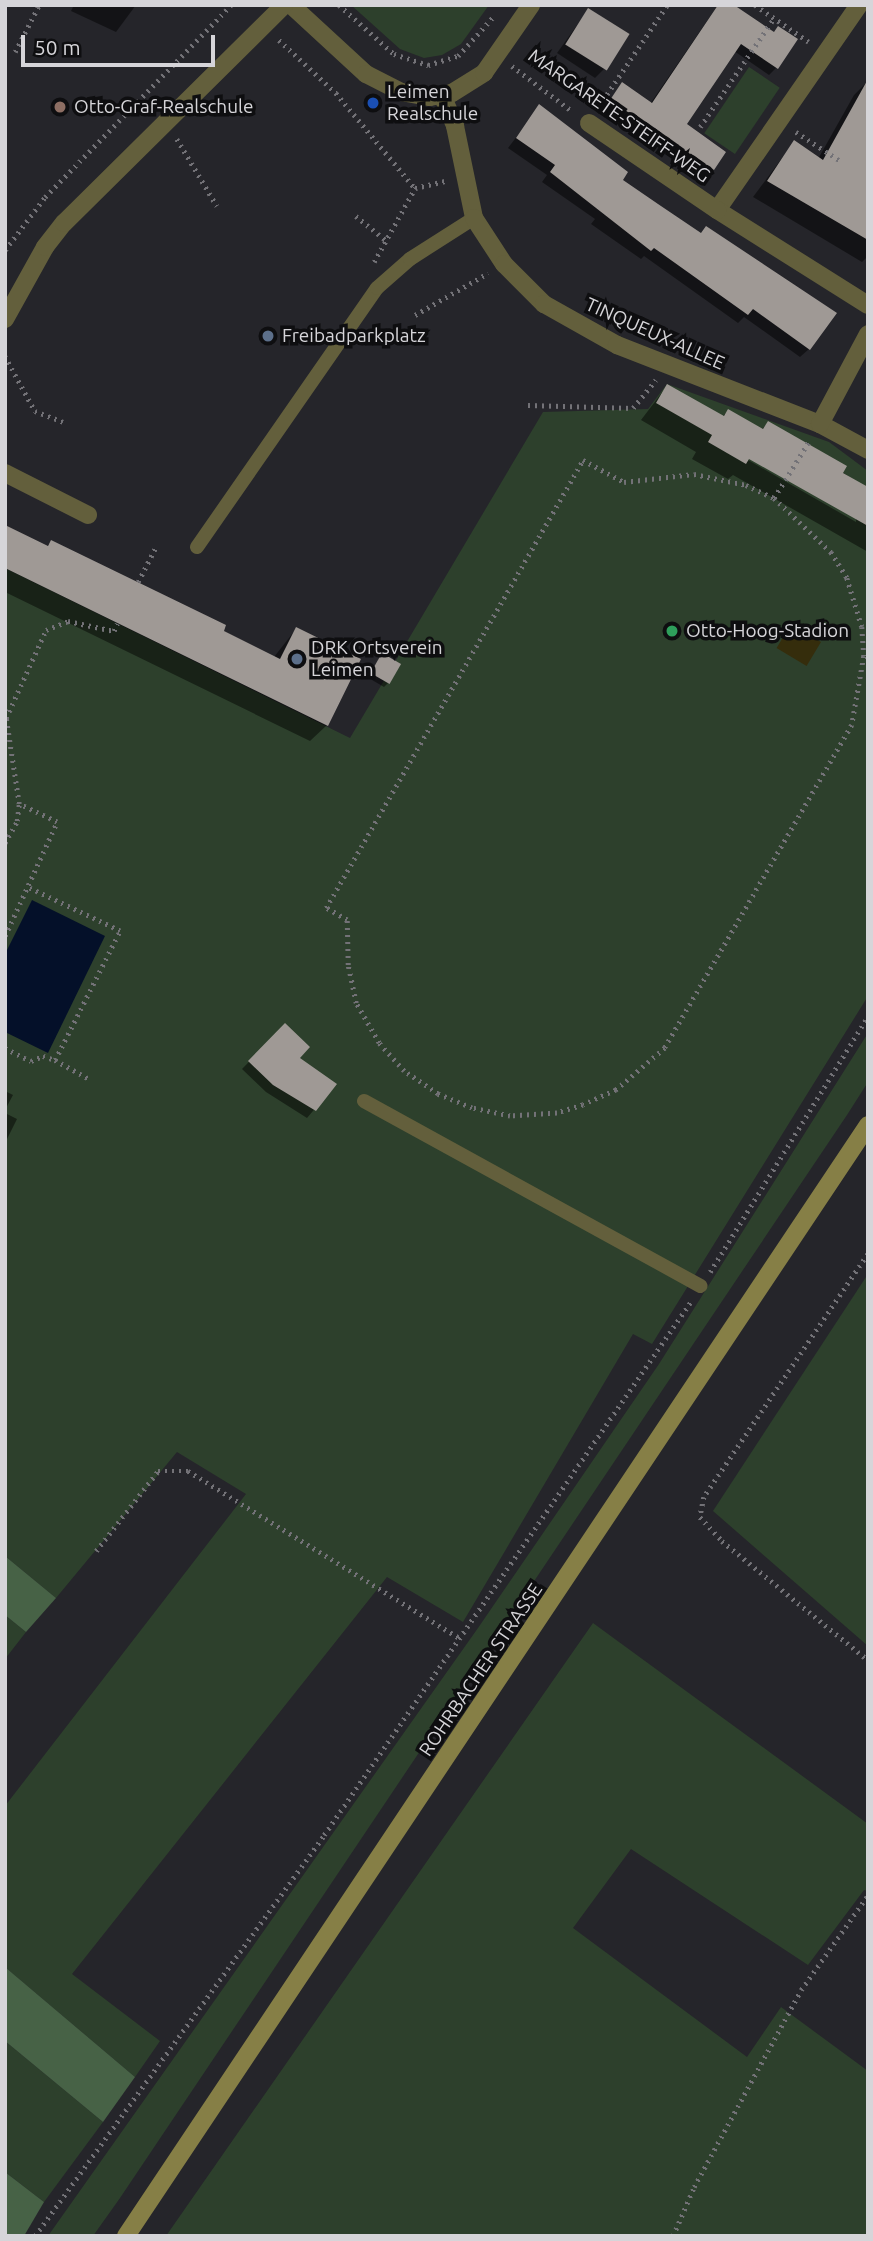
<!DOCTYPE html>
<html>
<head>
<meta charset="utf-8">
<style>
	body { margin:0 }
	#map { position:relative; width:873px; height:2241px; overflow:hidden; background:#25252a; font-family:Ubuntu,sans-serif }
	div>[style] { position:absolute }
	.green>* { inset:0; background:#2d402c; transform-origin:0 0 }
	.forest>* { inset:0; background:#476246 }
	.sand>* { inset:0; background:#352d0c; transform-origin:0 0 }
	.water>* { inset:0; background:#041029 }
	.shadow>* { inset:0; background:#0007 }
	.building>* { inset:0; background:#9f9995; transform-origin:0 0 }
	.path>* { height:4.5px; margin-top:-2.25px; transform-origin:0; background:repeating-linear-gradient(90deg,#737277 0 2px,transparent 0 7px) }
	.lane>* { height:14px; margin:-7px; padding:0 7px; transform-origin:7px; border-radius:7px; background:#635f3c }
	.street>* { height:18px; margin:-9px; padding:0 9px; transform-origin:9px; border-radius:9px; background:#635f3c }
	.secondary>* { height:18px; margin:-9px; padding:0 9px; transform-origin:9px; border-radius:9px; background:#867f46 }
	.dots>* { width:19px; height:19px; translate:-50% -50%; box-sizing:border-box; border:4px solid #0e0e10; border-radius:50% }
	span { translate:-50% -50%; white-space:nowrap; text-align:center; line-height:1.15; -webkit-text-stroke:7px #0e0e10; paint-order:stroke }
	.poi-label { font-size:19px; color:#d6d5d9 }
	.left { translate:0 -50%; text-align:left }
	.street-label { font-size:19px; color:#d6d5d9 }
	.frame { position:absolute; inset:0; border:7px solid #d6d5d9; pointer-events:none }
	.scale { position:absolute; left:21px; top:35px; width:194px; height:32px; box-sizing:border-box; border:4px solid #d6d5d9; border-top:0; padding-left:9px; font-size:21px; line-height:24px; white-space:nowrap; color:#d6d5d9; -webkit-text-stroke:5px #0e0e10; paint-order:stroke }
</style>
</head>
<body>
<div id="map">
	<div class="green">
		<i style="clip-path:polygon(351px 5px,489px 5px,461px 44px,442px 55px,424px 58px,400px 49px)"></i>
		<i style="left:749px;top:67px;width:37px;height:80px;rotate:34deg"></i>
		<i style="clip-path:polygon(667px 384px,829px 442px,868px 471px,868px 996px,652px 1344px,633px 1334px,463px 1622px,387px 1577px,72px 1974px,160px 2041px,135px 2077px,5px 1967px,5px 1806px,246px 1494px,177px 1452px,56px 1598px,5px 1556px,5px 568px,350px 738px,543px 412px,648px 409px)"></i>
		<i style="clip-path:polygon(868px 1033px,868px 1082px,847px 1115px,120px 2198px,93px 2236px,48px 2236px,478px 1628px,659px 1364px)"></i>
		<i style="clip-path:polygon(868px 1274px,868px 1646px,713px 1511px)"></i>
		<i style="clip-path:polygon(5px 1615px,26px 1632px,5px 1659px)"></i>
		<i style="clip-path:polygon(593px 1623px,868px 1824px,868px 1891px,864px 1890px,808px 1965px,631px 1849px,573px 1928px,747px 2057px,781px 2007px,868px 2071px,868px 2236px,166px 2236px)"></i>
		<i style="clip-path:polygon(5px 2041px,103px 2122px,44px 2202px,5px 2172px)"></i>
	</div>
	<div class="forest">
		<i style="clip-path:polygon(5px 1556px,56px 1598px,26px 1632px,5px 1615px)"></i>
		<i style="clip-path:polygon(5px 1967px,135px 2077px,103px 2122px,5px 2041px)"></i>
		<i style="clip-path:polygon(5px 2172px,44px 2202px,24px 2236px,5px 2236px)"></i>
	</div>
	<div class="sand">
		<i style="left:791px;top:624px;width:35px;height:28px;rotate:31deg"></i>
	</div>
	<div class="water">
		<i style="clip-path:polygon(32px 900px,105px 936px,48px 1053px,5px 1032px,5px 954px)"></i>
	</div>
	<div class="shadow">
		<i style="clip-path:polygon(74px 5px,136px 5px,116px 32px,71px 11px)"></i>
		<i style="clip-path:polygon(718px 5px,731px 5px,773px 34px,776px 68px,769px 75px,734px 51px,685px 124px,724px 153px,705px 176px,604px 108px,622px 84px,650px 104px)"></i>
		<i style="clip-path:polygon(588px 10px,604px 69px,595px 78px,557px 53px)"></i>
		<i style="clip-path:polygon(868px 81px,868px 256px,862px 262px,753px 197px,794px 142px,818px 159px,854px 95px)"></i>
		<i style="clip-path:polygon(540px 106px,621px 180px,809px 349px,800px 357px,744px 317px,738px 323px,644px 256px,641px 259px,591px 224px,595px 219px,542px 182px,547px 175px,508px 148px)"></i>
		<i style="clip-path:polygon(evenodd,667px 386px,722px 417px,728px 411px,761px 430px,768px 423px,868px 489px,868px 552px,733px 475px,728px 479px,692px 459px,696px 452px,641px 420px,667px 386px,742px 453px,856px 518px,856px 522px,741px 456px,742px 453px)"></i>
		<i style="clip-path:polygon(5px 527px,46px 547px,51px 542px,274px 657px,296px 629px,327px 725px,310px 741px,5px 592px)"></i>
		<i style="clip-path:polygon(382px 655px,388px 683px,384px 687px,367px 677px)"></i>
		<i style="clip-path:polygon(285px 1025px,297px 1058px,335px 1085px,307px 1118px,266px 1092px,242px 1069px)"></i>
		<i style="clip-path:polygon(5px 1091px,13px 1095px,5px 1110px)"></i>
		<i style="clip-path:polygon(5px 1113px,17px 1119px,5px 1143px)"></i>
	</div>
	<div class="building">
		<i style="clip-path:polygon(718px 5px,734px 5px,774px 32px,778px 26px,798px 39px,778px 69px,741px 44px,687px 124px,726px 152px,714px 170px,610px 100px,622px 82px,652px 103px)"></i>
		<i style="left:588px;top:8px;width:49px;height:43px;rotate:32deg"></i>
		<i style="clip-path:polygon(868px 79px,868px 240px,767px 181px,794px 140px,823px 160px)"></i>
		<i style="clip-path:polygon(539px 104px,628px 172px,623px 180px,658px 204px,701px 233px,706px 226px,837px 313px,810px 350px,753px 309px,748px 315px,654px 248px,651px 251px,550px 172px,555px 165px,516px 138px)"></i>
		<i style="clip-path:polygon(667px 384px,724px 416px,728px 409px,763px 429px,768px 421px,847px 466px,843px 473px,868px 487px,868px 526px,749px 459px,746px 464px,708px 442px,712px 435px,656px 403px)"></i>
		<i style="clip-path:polygon(5px 525px,48px 546px,51px 540px,226px 625px,224px 631px,280px 659px,296px 627px,361px 659px,328px 726px,5px 568px)"></i>
		<i style="left:382px;top:653px;width:22px;height:23px;rotate:30deg"></i>
		<i style="clip-path:polygon(285px 1023px,310px 1047px,300px 1058px,337px 1084px,316px 1111px,273px 1085px,248px 1061px)"></i>
	</div>
	<div class="path">
		<i style="left:339px;top:5px;width:74px;rotate:41.7deg"></i>
		<i style="left:394px;top:54px;width:36px;rotate:18deg"></i>
		<i style="left:428px;top:65px;width:31px;rotate:-17deg"></i>
		<i style="left:458px;top:56px;width:54px;rotate:-48deg"></i>
		<i style="left:755px;top:5px;width:65px;rotate:34.4deg"></i>
		<i style="left:279px;top:40px;width:78px;rotate:42.9deg"></i>
		<i style="left:336px;top:93px;width:124px;rotate:50.3deg"></i>
		<i style="left:15px;top:52px;width:53px;rotate:-62.9deg"></i>
		<i style="left:512px;top:66px;width:75px;rotate:36.9deg"></i>
		<i style="left:599px;top:106px;width:122px;rotate:-56deg"></i>
		<i style="left:700px;top:127px;width:132px;rotate:-55.8deg"></i>
		<i style="left:796px;top:132px;width:55px;rotate:33.1deg"></i>
		<i style="left:177px;top:139px;width:78px;rotate:59.2deg"></i>
		<i style="left:356px;top:216px;width:38px;rotate:39deg"></i>
		<i style="left:5px;top:250px;width:66px;rotate:-53deg"></i>
		<i style="left:45px;top:197px;width:267px;rotate:-45.9deg"></i>
		<i style="left:374px;top:262px;width:85px;rotate:-61deg"></i>
		<i style="left:415px;top:188px;width:32px;rotate:-13deg"></i>
		<i style="left:415px;top:315px;width:84px;rotate:-29.9deg"></i>
		<i style="left:5px;top:356px;width:63px;rotate:61.4deg"></i>
		<i style="left:35px;top:411px;width:30px;rotate:21deg"></i>
		<i style="left:528px;top:405px;width:105px;rotate:1.6deg"></i>
		<i style="left:633px;top:408px;width:36px;rotate:-51deg"></i>
		<i style="left:583px;top:460px;width:47px;rotate:28.2deg"></i>
		<i style="left:624px;top:482px;width:70px;rotate:-6.5deg"></i>
		<i style="left:694px;top:474px;width:53px;rotate:11.9deg"></i>
		<i style="left:746px;top:485px;width:31px;rotate:25deg"></i>
		<i style="left:774px;top:498px;width:79px;rotate:43.5deg"></i>
		<i style="left:831px;top:552px;width:31px;rotate:58deg"></i>
		<i style="left:847px;top:578px;width:51px;rotate:73deg"></i>
		<i style="left:862px;top:627px;width:29px;rotate:86deg"></i>
		<i style="left:864px;top:656px;width:70px;rotate:99.9deg"></i>
		<i style="left:852px;top:725px;width:373px;rotate:120.1deg"></i>
		<i style="left:665px;top:1048px;width:65px;rotate:139.4deg"></i>
		<i style="left:616px;top:1090px;width:36px;rotate:156deg"></i>
		<i style="left:583px;top:1105px;width:27px;rotate:163deg"></i>
		<i style="left:557px;top:1113px;width:47px;rotate:176.3deg"></i>
		<i style="left:510px;top:1116px;width:39px;rotate:-168deg"></i>
		<i style="left:472px;top:1108px;width:37px;rotate:-158deg"></i>
		<i style="left:438px;top:1094px;width:41px;rotate:-145.9deg"></i>
		<i style="left:404px;top:1071px;width:38px;rotate:-132deg"></i>
		<i style="left:379px;top:1043px;width:46px;rotate:-119.9deg"></i>
		<i style="left:356px;top:1003px;width:39px;rotate:-102deg"></i>
		<i style="left:348px;top:965px;width:45px;rotate:-91.3deg"></i>
		<i style="left:347px;top:920px;width:24px;rotate:-150deg"></i>
		<i style="left:326px;top:908px;width:516px;rotate:-60.16deg"></i>
		<i style="left:774px;top:498px;width:67px;rotate:-58.4deg"></i>
		<i style="left:138px;top:582px;width:38px;rotate:-63deg"></i>
		<i style="left:5px;top:843px;width:25px;rotate:-61deg"></i>
		<i style="left:17px;top:821px;width:17px;rotate:-83deg"></i>
		<i style="left:5px;top:936px;width:125px;rotate:-65.5deg"></i>
		<i style="left:57px;top:822px;width:42px;rotate:-154.7deg"></i>
		<i style="left:19px;top:804px;width:87px;rotate:-98.6deg"></i>
		<i style="left:6px;top:718px;width:97px;rotate:-65.6deg"></i>
		<i style="left:46px;top:630px;width:24px;rotate:-22deg"></i>
		<i style="left:68px;top:621px;width:47px;rotate:12.3deg"></i>
		<i style="left:114px;top:631px;width:8px;rotate:-67deg"></i>
		<i style="left:5px;top:1048px;width:29px;rotate:27deg"></i>
		<i style="left:31px;top:1061px;width:13px;rotate:-23deg"></i>
		<i style="left:43px;top:1056px;width:13px;rotate:18deg"></i>
		<i style="left:55px;top:1060px;width:144px;rotate:-63.3deg"></i>
		<i style="left:120px;top:931px;width:101px;rotate:-154.7deg"></i>
		<i style="left:55px;top:1060px;width:38px;rotate:29deg"></i>
		<i style="left:868px;top:1254px;width:293px;rotate:124deg"></i>
		<i style="left:704px;top:1497px;width:20px;rotate:101deg"></i>
		<i style="left:700px;top:1517px;width:33px;rotate:47deg"></i>
		<i style="left:722px;top:1541px;width:188px;rotate:39.2deg"></i>
		<i style="left:710px;top:1272px;width:301px;rotate:-58.3deg"></i>
		<i style="left:96px;top:1551px;width:101px;rotate:-52.2deg"></i>
		<i style="left:158px;top:1471px;width:30px"></i>
		<i style="left:188px;top:1471px;width:318px;rotate:31.6deg"></i>
		<i style="left:35px;top:2236px;width:494px;rotate:-54.2deg"></i>
		<i style="left:324px;top:1835px;width:649px;rotate:-55.48deg"></i>
		<i style="left:673px;top:2236px;width:53px;rotate:-66.8deg"></i>
		<i style="left:694px;top:2187px;width:224px;rotate:-61.5deg"></i>
		<i style="left:801px;top:1990px;width:116px;rotate:-54.8deg"></i>
	</div>
	<div class="lane">
		<i style="left:197px;top:547px;width:315px;rotate:-55.2deg"></i>
		<i style="left:377px;top:288px;width:44px;rotate:-41.3deg"></i>
		<i style="left:410px;top:259px;width:76px;rotate:-32.6deg"></i>
		<i style="left:364px;top:1101px;width:384px;rotate:28.8deg"></i>
	</div>
	<div class="street">
		<i style="left:291px;top:5px;width:102px;rotate:42.6deg"></i>
		<i style="left:366px;top:74px;width:39px;rotate:27deg"></i>
		<i style="left:401px;top:92px;width:29px;rotate:10deg"></i>
		<i style="left:430px;top:97px;width:22px;rotate:-10deg"></i>
		<i style="left:452px;top:93px;width:38px;rotate:-32deg"></i>
		<i style="left:484px;top:73px;width:83px;rotate:-55.3deg"></i>
		<i style="left:859px;top:5px;width:249px;rotate:124.7deg"></i>
		<i style="left:717px;top:210px;width:178px;rotate:32.2deg"></i>
		<i style="left:442px;top:95px;width:34px;rotate:67deg"></i>
		<i style="left:455px;top:126px;width:94px;rotate:78.3deg"></i>
		<i style="left:474px;top:218px;width:55px;rotate:56.9deg"></i>
		<i style="left:504px;top:264px;width:57px;rotate:45deg"></i>
		<i style="left:544px;top:304px;width:84px;rotate:29.3deg"></i>
		<i style="left:617px;top:345px;width:218px;rotate:21.3deg"></i>
		<i style="left:820px;top:424px;width:55px;rotate:28.4deg"></i>
		<i style="left:589px;top:123px;width:155px;rotate:34.2deg"></i>
		<i style="left:5px;top:319px;width:82px;rotate:-60.9deg"></i>
		<i style="left:45px;top:247px;width:31px;rotate:-52deg"></i>
		<i style="left:64px;top:223px;width:310px;rotate:-44.7deg"></i>
		<i style="left:820px;top:424px;width:102px;rotate:-61.9deg"></i>
		<i style="left:5px;top:473px;width:93px;rotate:26.8deg"></i>
	</div>
	<div class="secondary">
		<i style="left:126px;top:2236px;width:1336px;rotate:-56.26deg"></i>
	</div>
	<div class="dots">
		<i style="left:373px;top:103px;background:#1a4fb4"></i>
		<i style="left:60px;top:107px;background:#8d6e63"></i>
		<i style="left:268px;top:336px;background:#5c6f8a"></i>
		<i style="left:672px;top:631px;background:#2e9e5b"></i>
		<i style="left:297px;top:659px;background:#5c6f8a"></i>
	</div>
	<div class="poi-label">
		<span class="left" style="left:387px;top:103px">Leimen<br>Realschule</span>
		<span class="left" style="left:74px;top:107px">Otto-Graf-Realschule</span>
		<span class="left" style="left:282px;top:336px">Freibadparkplatz</span>
		<span class="left" style="left:686px;top:631px">Otto-Hoog-Stadion</span>
		<span class="left" style="left:311px;top:659px">DRK Ortsverein<br>Leimen</span>
	</div>
	<div class="street-label">
		<span style="left:619px;top:116px;rotate:35deg">MARGARETE-STEIFF-WEG</span>
		<span style="left:655px;top:334px;rotate:24deg">TINQUEUX-ALLEE</span>
		<span style="left:481px;top:1670px;rotate:-56deg">ROHRBACHER STRASSE</span>
	</div>
	<div class="frame"></div>
	<div class="scale">50 m</div>
</div>
</body>
</html>
